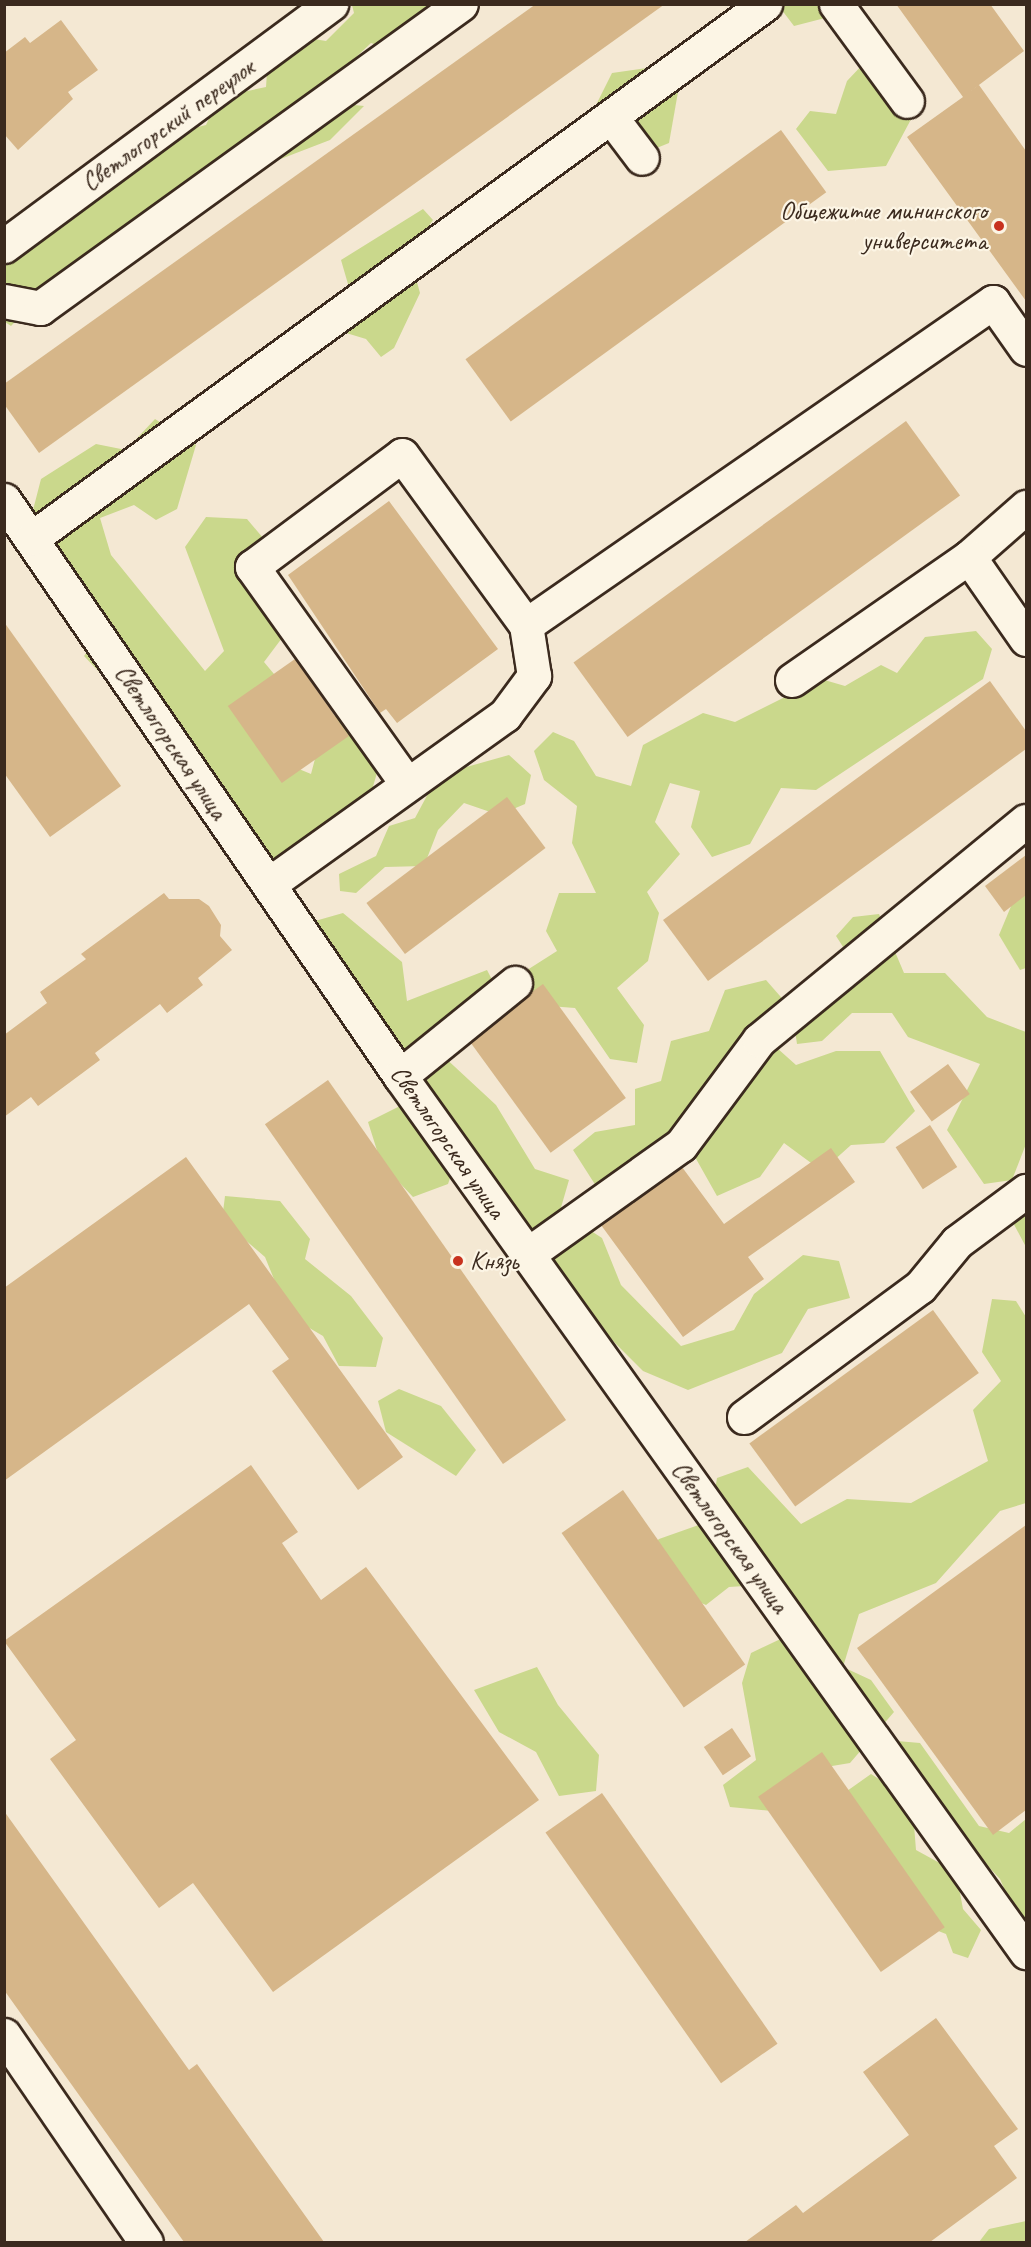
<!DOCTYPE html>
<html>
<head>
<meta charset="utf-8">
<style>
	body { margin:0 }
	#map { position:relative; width:1031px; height:2247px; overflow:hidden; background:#f4e8d3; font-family:Caveat,sans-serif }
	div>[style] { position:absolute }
	.green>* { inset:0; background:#cad88c }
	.building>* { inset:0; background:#d6b689; transform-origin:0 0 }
	.roads { filter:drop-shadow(2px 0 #3b2a1e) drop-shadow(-2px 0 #3b2a1e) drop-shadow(0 2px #3b2a1e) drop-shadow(0 -2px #3b2a1e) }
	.minor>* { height:33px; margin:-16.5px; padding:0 16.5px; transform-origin:16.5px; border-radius:16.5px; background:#fcf5e5 }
	.dots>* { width:16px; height:16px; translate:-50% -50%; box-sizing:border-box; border:3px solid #fcf5e5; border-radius:50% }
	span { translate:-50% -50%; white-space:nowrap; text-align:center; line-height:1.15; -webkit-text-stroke:4.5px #fcf5e5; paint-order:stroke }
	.street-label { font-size:26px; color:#3b2a1e }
	.poi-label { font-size:26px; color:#3b2a1e }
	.right { translate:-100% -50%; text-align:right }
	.left { translate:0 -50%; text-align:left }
	.frame { position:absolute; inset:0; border:6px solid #3b2a1e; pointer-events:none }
</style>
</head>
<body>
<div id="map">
	<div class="green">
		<i style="clip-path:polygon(352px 5px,468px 5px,406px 55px,371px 43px,336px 76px,335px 103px,364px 106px,330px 140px,265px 165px,236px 145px,201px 188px,132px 221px,103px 271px,68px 267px,11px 326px,5px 322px,4px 232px,38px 228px,108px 194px,119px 147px,206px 125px,219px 97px,266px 87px,268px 58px,290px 35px,326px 41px,354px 13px)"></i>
		<i style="clip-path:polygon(778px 5px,845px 5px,916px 110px,886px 166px,828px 171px,796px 129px,810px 111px,836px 114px,847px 81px,865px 62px,838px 39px,825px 18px,794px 26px)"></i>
		<i style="clip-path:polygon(647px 68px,678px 92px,669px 143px,632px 158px,603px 142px,594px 109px,612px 73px)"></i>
		<i style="clip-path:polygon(423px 209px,433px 220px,409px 253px,420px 293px,394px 348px,381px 357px,366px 339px,333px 329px,350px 291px,341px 260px)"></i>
		<i style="clip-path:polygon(155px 419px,196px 445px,177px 509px,156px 520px,134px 505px,100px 518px,111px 555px,205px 671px,224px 651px,185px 547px,206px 517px,247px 519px,279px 557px,282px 638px,264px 662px,294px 698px,282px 762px,311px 774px,320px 740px,343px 705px,381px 759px,361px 828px,264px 866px,213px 813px,209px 768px,167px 752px,144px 688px,103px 676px,84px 656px,104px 629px,25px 541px,41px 479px,96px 444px,126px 450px)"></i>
		<i style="clip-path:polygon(976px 631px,992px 649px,983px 679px,816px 790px,781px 788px,750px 844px,712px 857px,691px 827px,700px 791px,670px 783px,655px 822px,680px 854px,647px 892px,659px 913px,648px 961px,617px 988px,644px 1025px,637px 1063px,610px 1059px,575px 1008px,536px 1005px,524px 972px,557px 951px,546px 931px,559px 893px,596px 893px,572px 843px,577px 806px,544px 780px,534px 751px,553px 732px,574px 741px,596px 776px,631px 786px,643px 745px,703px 713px,735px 722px,821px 679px,845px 686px,881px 665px,897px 673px,925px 637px)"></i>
		<i style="clip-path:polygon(509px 755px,531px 775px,525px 804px,499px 815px,464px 803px,438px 830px,424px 866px,385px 867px,356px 893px,340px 891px,339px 874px,376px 856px,389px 826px,415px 818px,438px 775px)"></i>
		<i style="clip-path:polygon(1017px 892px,1026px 892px,1026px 968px,1020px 970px,999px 935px)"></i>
		<i style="clip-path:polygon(343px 913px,402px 962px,407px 1001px,487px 970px,501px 997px,441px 1054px,496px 1105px,535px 1169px,569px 1180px,560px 1211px,602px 1238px,621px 1285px,681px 1346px,734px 1330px,754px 1294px,803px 1255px,839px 1261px,850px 1298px,808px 1309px,782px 1353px,688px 1390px,643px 1371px,554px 1282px,460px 1149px,448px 1184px,413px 1197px,381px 1163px,368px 1122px,408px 1102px,409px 1071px,353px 1038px,321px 979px,308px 923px)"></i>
		<i style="clip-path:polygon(879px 914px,904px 973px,945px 973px,987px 1017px,1026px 1032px,1026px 1144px,1012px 1180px,984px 1184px,947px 1130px,980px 1064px,908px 1037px,892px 1013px,852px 1013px,822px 1041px,797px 1044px,794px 1024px,860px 973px,836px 936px,853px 917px)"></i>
		<i style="clip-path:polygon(766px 980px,787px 1004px,777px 1048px,796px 1065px,836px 1051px,880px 1051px,915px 1111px,884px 1143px,851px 1145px,822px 1171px,784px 1143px,760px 1177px,717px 1196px,695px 1157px,650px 1153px,596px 1186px,573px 1150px,595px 1132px,635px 1125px,635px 1089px,661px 1081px,671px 1041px,709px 1031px,725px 990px)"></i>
		<i style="clip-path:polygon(1026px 1190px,1026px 1247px,1010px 1217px)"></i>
		<i style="clip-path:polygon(225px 1196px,280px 1201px,310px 1239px,305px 1259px,351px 1296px,383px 1338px,376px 1367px,339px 1366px,323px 1336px,289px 1316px,265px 1257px,222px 1220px)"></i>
		<i style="clip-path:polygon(992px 1299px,1016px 1301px,1026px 1317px,1026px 1503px,1000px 1511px,936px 1583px,859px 1614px,843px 1667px,871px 1680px,894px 1712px,850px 1763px,808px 1770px,792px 1813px,730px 1807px,723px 1785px,756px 1760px,742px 1683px,751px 1653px,789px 1635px,777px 1584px,729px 1587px,706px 1605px,666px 1588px,638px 1558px,659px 1539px,710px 1521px,717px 1478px,748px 1467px,801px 1524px,847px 1499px,911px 1503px,988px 1461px,973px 1410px,1001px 1381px,982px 1352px)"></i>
		<i style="clip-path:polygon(399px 1389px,441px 1406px,476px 1450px,456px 1476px,386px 1432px,378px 1401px)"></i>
		<i style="clip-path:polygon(537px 1667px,558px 1705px,599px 1755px,596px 1791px,559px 1796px,536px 1752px,499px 1732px,474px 1690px)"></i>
		<i style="clip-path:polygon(897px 1741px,920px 1743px,979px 1826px,1009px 1833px,1026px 1819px,1026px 1939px,1000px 1879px,957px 1833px,942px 1802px,905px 1774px)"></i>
		<i style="clip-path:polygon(871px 1774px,912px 1800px,916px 1850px,956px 1872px,963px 1909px,981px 1930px,968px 1958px,953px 1953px,946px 1934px,913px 1921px,847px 1791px)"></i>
		<i style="clip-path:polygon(1026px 2221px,1026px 2242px,979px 2242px,989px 2229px)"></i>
	</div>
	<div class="building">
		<i style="clip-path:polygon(536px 4px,665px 4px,39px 453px,4px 404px,4px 384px)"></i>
		<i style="clip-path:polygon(896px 4px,990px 4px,1024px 51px,967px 94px,979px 85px,1026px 151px,1026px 301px,907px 137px,963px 97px)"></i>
		<i style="clip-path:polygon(61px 20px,98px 70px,68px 92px,73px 99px,18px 150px,4px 134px,4px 53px,25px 37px,30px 43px)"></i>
		<i style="left:781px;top:130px;width:77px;height:390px;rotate:54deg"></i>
		<i style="left:906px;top:421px;width:92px;height:411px;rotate:54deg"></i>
		<i style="clip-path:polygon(389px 501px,498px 649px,397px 723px,386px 709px,380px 713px,288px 575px)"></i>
		<i style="clip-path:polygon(4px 622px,121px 786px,50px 837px,4px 773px)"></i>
		<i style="left:295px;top:659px;width:94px;height:82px;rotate:55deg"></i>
		<i style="clip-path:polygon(990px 681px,1026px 731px,1026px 749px,708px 981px,663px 920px)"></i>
		<i style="left:507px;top:797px;width:64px;height:176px;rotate:53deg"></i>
		<i style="clip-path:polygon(1026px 855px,1026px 895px,1004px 912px,985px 886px)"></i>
		<i style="clip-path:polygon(164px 893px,169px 899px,199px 899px,209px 906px,221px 925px,220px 936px,232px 950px,198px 978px,203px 985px,167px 1013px,160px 1004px,95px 1053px,100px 1060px,38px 1106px,31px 1097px,4px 1117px,4px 1035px,47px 1003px,40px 992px,86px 959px,81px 954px)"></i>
		<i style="left:543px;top:984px;width:141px;height:93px;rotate:54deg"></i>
		<i style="left:948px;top:1064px;width:37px;height:47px;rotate:54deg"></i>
		<i style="left:328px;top:1080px;width:415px;height:77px;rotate:55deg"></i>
		<i style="left:930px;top:1125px;width:50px;height:41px;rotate:57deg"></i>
		<i style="clip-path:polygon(831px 1148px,855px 1182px,748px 1257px,764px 1279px,683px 1337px,601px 1225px,682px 1167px,724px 1224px)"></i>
		<i style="clip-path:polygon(186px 1157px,403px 1457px,358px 1490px,272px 1371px,289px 1359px,249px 1304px,4px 1481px,4px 1288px)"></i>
		<i style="left:933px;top:1310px;width:78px;height:227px;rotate:54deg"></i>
		<i style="clip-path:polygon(251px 1465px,298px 1532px,282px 1543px,321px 1600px,366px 1567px,539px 1800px,273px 1992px,193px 1883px,159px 1908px,50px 1759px,76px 1740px,4px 1641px)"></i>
		<i style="left:623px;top:1490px;width:213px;height:75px;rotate:55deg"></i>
		<i style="clip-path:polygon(1026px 1525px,1026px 1810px,993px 1835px,857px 1648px)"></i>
		<i style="left:732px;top:1728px;width:34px;height:34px;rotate:56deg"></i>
		<i style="left:822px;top:1752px;width:214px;height:78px;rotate:55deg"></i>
		<i style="left:602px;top:1793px;width:306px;height:69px;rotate:55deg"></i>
		<i style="clip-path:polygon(4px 1811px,189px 2070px,197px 2064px,324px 2242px,184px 2242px,4px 1990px)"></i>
		<i style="clip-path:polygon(936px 2018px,1018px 2129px,994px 2146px,1017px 2178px,930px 2242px,745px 2242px,796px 2205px,803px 2213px,909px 2135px,863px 2072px)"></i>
	</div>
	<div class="roads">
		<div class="minor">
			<i style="left:836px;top:4px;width:120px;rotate:53.8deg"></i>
			<i style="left:611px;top:117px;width:51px;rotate:52.9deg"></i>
			<i style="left:4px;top:246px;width:407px;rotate:-36.5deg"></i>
			<i style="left:4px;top:301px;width:37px;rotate:11deg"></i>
			<i style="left:40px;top:308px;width:519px;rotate:-35.83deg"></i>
			<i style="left:4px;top:500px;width:699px;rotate:55.49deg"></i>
			<i style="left:400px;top:1076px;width:1077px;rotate:54.45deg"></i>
			<i style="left:32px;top:538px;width:907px;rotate:-36.07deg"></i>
			<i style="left:969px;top:557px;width:76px;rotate:-41.3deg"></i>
			<i style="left:792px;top:680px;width:216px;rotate:-34.8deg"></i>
			<i style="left:969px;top:557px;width:100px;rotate:55.2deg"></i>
			<i style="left:407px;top:784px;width:267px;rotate:-125.5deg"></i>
			<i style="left:252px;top:567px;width:187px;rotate:-36.7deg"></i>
			<i style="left:402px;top:455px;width:210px;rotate:53.9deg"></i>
			<i style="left:269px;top:884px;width:290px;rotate:-35.6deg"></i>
			<i style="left:505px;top:715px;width:49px;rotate:-53.4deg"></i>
			<i style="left:534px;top:676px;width:52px;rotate:-98.9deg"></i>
			<i style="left:526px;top:625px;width:568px;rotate:-34.67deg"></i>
			<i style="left:993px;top:302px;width:57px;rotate:54.9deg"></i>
			<i style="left:400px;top:1076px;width:148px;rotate:-39deg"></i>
			<i style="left:528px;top:1254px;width:188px;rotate:-35.5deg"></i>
			<i style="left:681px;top:1145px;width:131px;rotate:-53.4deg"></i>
			<i style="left:759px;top:1040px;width:345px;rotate:-39.4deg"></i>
			<i style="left:744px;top:1417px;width:219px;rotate:-36.5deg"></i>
			<i style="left:920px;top:1287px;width:58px;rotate:-50.6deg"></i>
			<i style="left:957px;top:1242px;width:86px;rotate:-36.5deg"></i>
			<i style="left:4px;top:2035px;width:251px;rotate:55.6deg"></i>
		</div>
	</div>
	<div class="dots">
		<i style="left:999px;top:226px;background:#c8321e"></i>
		<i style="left:458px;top:1261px;background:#c8321e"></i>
	</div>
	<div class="street-label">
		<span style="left:168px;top:125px;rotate:-36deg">Светлогорский переулок</span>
		<span style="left:171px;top:742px;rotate:56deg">Светлогорская улица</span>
		<span style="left:448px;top:1142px;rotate:55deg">Светлогорская улица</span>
		<span style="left:730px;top:1537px;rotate:54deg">Светлогорская улица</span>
	</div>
	<div class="poi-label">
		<span class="right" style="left:987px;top:226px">Общежитие мининского<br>университета</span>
		<span class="left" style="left:470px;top:1261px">Князь</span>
	</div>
	<div class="frame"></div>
</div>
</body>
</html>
